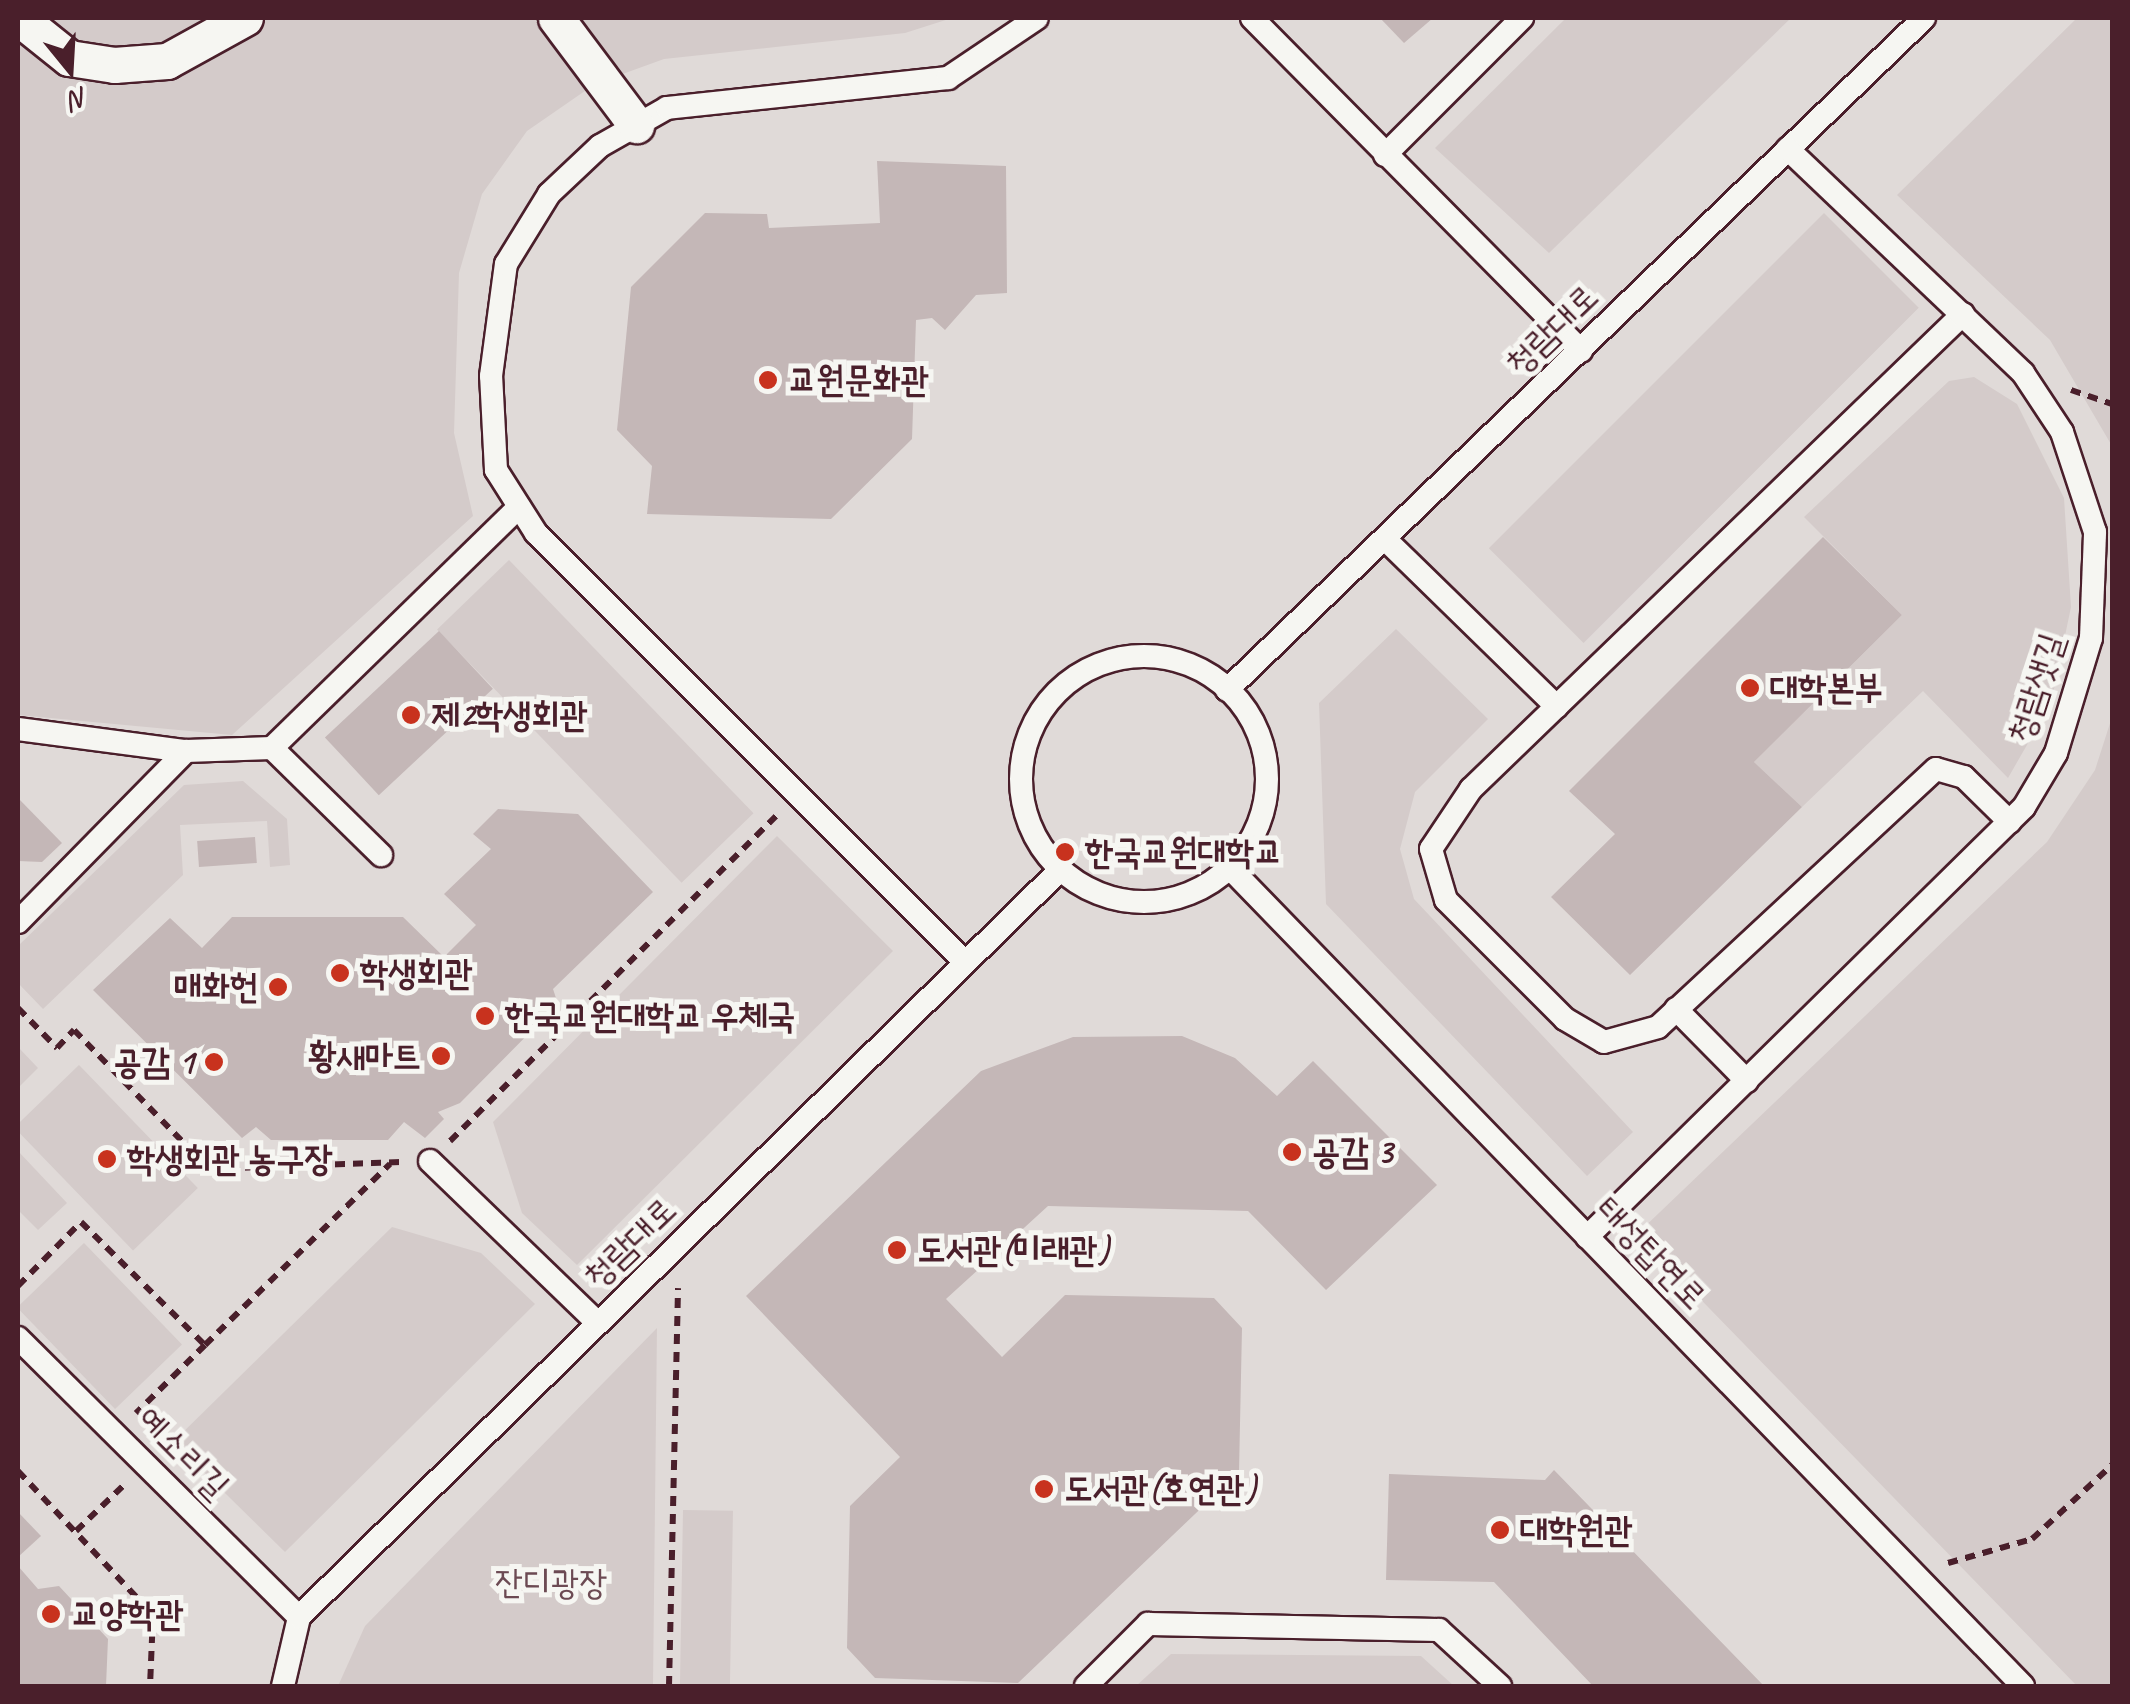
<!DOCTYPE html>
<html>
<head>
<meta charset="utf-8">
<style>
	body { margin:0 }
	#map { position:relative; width:2130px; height:1704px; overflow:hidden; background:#ece9e6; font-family:Caveat,"Poor Story",sans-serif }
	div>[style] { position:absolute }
	.built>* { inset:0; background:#e0dad8; transform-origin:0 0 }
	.green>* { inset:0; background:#d4cbca; transform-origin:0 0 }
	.building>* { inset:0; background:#c4b7b7; transform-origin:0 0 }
	.path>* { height:6px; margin-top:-3px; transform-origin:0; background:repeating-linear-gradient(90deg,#4a1f2b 0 10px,transparent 0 18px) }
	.roads { filter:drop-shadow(2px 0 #4a1f2b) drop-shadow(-2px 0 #4a1f2b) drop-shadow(0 2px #4a1f2b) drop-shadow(0 -2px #4a1f2b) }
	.service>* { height:22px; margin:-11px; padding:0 11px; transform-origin:11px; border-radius:11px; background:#f6f6f2 }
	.service>.ring { margin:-11px; padding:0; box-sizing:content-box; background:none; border:22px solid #f6f6f2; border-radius:50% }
	.pedestrian>* { height:35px; margin:-17.5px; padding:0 17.5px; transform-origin:17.5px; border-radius:17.5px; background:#f6f6f2 }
	.dots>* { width:28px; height:28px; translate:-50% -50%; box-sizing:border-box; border:5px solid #f6f6f2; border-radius:50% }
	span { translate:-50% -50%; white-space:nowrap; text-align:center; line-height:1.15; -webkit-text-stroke:10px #f6f6f2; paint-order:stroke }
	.street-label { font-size:35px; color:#4a1f2b }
	.poi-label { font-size:35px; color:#4a1f2b; font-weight:700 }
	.left { translate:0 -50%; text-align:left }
	.right { translate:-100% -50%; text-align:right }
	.park-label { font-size:35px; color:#6c4a53 }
	.frame { position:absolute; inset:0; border:20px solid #4a1f2b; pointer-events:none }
	.north { position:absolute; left:20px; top:20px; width:100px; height:100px; -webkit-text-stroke:8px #f6f6f2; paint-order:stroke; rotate:162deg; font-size:28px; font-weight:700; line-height:40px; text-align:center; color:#4a1f2b }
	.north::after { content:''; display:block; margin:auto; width:35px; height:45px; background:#4a1f2b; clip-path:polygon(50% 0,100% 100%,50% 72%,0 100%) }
</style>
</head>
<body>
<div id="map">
	<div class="built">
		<i style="left:18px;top:18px;width:2094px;height:1668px"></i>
	</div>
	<div class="green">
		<i style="clip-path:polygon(18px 18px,952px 18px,905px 33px,664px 59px,595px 84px,527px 131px,482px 194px,459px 273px,454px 433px,473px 516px,232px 735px,18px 715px)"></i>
		<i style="clip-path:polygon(1566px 18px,1791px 18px,1549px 253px,1435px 148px)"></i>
		<i style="clip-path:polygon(2077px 18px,2112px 18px,2112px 446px,2050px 340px,1897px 195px)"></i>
		<i style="left:1824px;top:213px;width:134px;height:474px;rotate:45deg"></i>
		<i style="clip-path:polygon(1974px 377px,2017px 404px,2064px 498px,2071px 607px,2051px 703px,2008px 778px,1923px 691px,1802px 807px,1754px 762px,1902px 615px,1804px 517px,1949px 381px)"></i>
		<i style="left:509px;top:560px;width:352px;height:100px;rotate:46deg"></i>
		<i style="clip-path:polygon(1396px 629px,1488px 719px,1415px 792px,1400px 849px,1414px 899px,1633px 1132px,1587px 1176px,1326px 904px,1319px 703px)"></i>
		<i style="clip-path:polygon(2112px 717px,2112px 1686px,2077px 1686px,1637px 1234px,2047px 842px,2095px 770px)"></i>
		<i style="clip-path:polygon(243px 781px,287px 819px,290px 865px,270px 867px,267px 821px,180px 825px,183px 875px,43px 1009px,18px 983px,18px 946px,184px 785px)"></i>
		<i style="clip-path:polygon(777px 836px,893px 951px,577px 1265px,522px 1213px,493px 1122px)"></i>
		<i style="clip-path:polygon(18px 1047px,38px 1068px,18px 1088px)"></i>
		<i style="left:79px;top:1065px;width:171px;height:90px;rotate:46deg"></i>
		<i style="clip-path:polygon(18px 1151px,67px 1203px,38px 1230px,18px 1210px)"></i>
		<i style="clip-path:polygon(392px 1227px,481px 1253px,535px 1304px,285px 1552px,173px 1442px)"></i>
		<i style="left:84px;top:1243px;width:141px;height:93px;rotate:46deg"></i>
		<i style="clip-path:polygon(657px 1328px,653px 1686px,338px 1686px,365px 1626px)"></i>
		<i style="left:683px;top:1510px;width:50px;height:176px;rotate:1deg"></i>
		<i style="clip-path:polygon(1171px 1654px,1421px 1656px,1454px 1686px,1136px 1686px)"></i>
	</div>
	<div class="building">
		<i style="clip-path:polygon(1380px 18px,1433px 18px,1404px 43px)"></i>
		<i style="clip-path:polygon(877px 161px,1006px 166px,1007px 293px,976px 295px,945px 330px,932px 318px,916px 320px,912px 439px,831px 519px,647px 514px,652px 466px,617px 430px,631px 287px,705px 213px,767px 214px,769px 228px,880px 223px)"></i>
		<i style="clip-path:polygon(1823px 537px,1902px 615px,1754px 762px,1802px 807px,1630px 975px,1551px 897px,1615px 834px,1569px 791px)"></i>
		<i style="left:439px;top:631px;width:79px;height:156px;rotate:47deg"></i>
		<i style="clip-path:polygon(18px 798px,62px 843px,42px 862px,18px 861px)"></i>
		<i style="clip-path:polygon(498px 809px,578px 814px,653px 892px,553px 989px,558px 1004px,460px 1103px,438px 1112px,444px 1119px,425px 1138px,404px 1122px,388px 1140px,271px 1140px,256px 1127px,242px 1138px,93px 990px,170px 918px,202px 948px,232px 917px,403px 917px,444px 957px,476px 925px,444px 894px,491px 849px,473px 834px)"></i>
		<i style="left:255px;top:837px;width:26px;height:58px;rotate:86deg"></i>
		<i style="clip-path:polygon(1182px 1036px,1235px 1058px,1277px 1096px,1313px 1061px,1437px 1185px,1326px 1290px,1248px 1211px,1048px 1206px,946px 1299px,1002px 1357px,1065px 1295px,1214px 1298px,1242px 1328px,1239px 1472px,1018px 1683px,875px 1678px,847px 1648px,850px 1506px,900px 1457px,746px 1296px,981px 1071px,1073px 1037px)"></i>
		<i style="clip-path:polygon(1554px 1470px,1764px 1686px,1593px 1686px,1494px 1582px,1386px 1580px,1389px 1474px,1545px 1480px)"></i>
		<i style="clip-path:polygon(18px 1512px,41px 1536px,18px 1557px)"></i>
		<i style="clip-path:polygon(18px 1566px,38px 1589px,59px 1586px,108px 1639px,106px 1686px,18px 1686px)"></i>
	</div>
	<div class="path">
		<i style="left:2071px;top:390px;width:43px;rotate:18.9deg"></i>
		<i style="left:18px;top:1008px;width:56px;rotate:45.7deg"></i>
		<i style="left:57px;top:1048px;width:25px;rotate:-47deg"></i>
		<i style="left:74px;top:1030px;width:194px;rotate:45.8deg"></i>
		<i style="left:209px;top:1169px;width:192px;rotate:-2.1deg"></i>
		<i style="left:450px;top:1141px;width:463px;rotate:-44.9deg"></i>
		<i style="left:18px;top:1286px;width:90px;rotate:-45.5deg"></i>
		<i style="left:81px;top:1222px;width:175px;rotate:44.8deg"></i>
		<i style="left:205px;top:1345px;width:97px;rotate:135.4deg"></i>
		<i style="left:205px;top:1345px;width:259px;rotate:-44.4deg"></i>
		<i style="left:18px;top:1471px;width:197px;rotate:46.8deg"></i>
		<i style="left:153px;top:1615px;width:71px;rotate:92.4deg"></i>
		<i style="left:76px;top:1531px;width:69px;rotate:-43.8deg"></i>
		<i style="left:1948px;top:1563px;width:87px;rotate:-15.9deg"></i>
		<i style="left:2032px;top:1539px;width:109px;rotate:-42.8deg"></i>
		<i style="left:669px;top:1686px;width:398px;rotate:-88.7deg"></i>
	</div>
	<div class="roads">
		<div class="service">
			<i style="left:1252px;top:18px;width:468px;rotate:45.3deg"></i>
			<i style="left:1385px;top:155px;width:194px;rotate:-45deg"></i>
			<i style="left:1963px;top:314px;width:684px;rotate:136.01deg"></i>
			<i style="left:1471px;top:789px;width:72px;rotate:123.7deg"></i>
			<i style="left:1431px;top:849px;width:53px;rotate:73.6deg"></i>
			<i style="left:1446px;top:900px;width:168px;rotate:45deg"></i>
			<i style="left:1565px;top:1019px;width:45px;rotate:30.5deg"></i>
			<i style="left:1604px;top:1042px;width:56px;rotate:-15.5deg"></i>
			<i style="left:1658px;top:1027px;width:379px;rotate:-42.9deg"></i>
			<i style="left:1936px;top:769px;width:29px;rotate:16deg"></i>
			<i style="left:1964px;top:777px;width:64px;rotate:44.4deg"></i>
			<i style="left:1385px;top:539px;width:240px;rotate:44.3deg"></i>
			<i class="ring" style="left:1021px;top:656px;width:224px;height:224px"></i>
			<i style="left:1227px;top:690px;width:968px;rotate:-43.95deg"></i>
			<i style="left:18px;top:729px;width:169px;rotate:7.5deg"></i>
			<i style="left:186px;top:751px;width:86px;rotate:-2deg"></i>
			<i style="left:272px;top:748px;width:345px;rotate:-44.3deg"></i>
			<i style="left:272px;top:748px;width:153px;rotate:44.5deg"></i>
			<i style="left:1229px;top:867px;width:1141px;rotate:45.89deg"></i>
			<i style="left:18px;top:922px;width:240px;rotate:-45.5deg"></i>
			<i style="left:965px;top:962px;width:607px;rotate:-135deg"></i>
			<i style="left:536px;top:533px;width:75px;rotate:-122.4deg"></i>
			<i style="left:496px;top:470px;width:94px;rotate:-93deg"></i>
			<i style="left:491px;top:376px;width:113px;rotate:-82.4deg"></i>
			<i style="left:506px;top:264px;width:82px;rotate:-58.4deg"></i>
			<i style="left:549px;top:194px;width:70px;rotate:-43.3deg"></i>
			<i style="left:600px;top:146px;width:77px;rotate:-29.6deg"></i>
			<i style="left:667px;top:108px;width:283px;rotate:-6.1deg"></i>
			<i style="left:948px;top:78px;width:107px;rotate:-34deg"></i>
			<i style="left:1676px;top:1009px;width:101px;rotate:45.4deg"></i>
			<i style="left:430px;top:1161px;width:233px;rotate:44deg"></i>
			<i style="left:1587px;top:1237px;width:613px;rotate:-44.54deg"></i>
			<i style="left:2024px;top:807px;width:63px;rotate:-59.3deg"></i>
			<i style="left:2056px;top:753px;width:120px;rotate:-73.1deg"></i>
			<i style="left:2091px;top:638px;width:106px;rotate:-87.8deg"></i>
			<i style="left:2095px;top:532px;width:105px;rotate:-108.3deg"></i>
			<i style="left:2062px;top:432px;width:71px;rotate:-123.5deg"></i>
			<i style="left:2023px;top:373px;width:325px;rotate:-136.4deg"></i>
			<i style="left:18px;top:1338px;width:396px;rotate:44.8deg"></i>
			<i style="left:283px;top:1686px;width:71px;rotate:-76.9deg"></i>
			<i style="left:299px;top:1617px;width:1068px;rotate:-44.47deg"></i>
			<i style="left:1086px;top:1686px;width:88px;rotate:-45deg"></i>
			<i style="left:1148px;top:1624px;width:291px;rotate:1.2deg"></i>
			<i style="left:1439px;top:1630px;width:83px;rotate:42.6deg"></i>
		</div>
		<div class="pedestrian">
			<i style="left:19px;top:18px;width:64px;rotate:38.7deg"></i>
			<i style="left:69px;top:58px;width:46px;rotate:8.8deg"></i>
			<i style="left:114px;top:65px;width:53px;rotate:-4.3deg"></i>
			<i style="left:167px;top:61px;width:89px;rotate:-28.9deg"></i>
			<i style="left:556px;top:18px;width:134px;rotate:53.2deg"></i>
		</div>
	</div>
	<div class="dots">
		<i style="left:768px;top:380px;background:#c8321e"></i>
		<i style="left:1750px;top:688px;background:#c8321e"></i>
		<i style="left:411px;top:715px;background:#c8321e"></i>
		<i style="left:1065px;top:852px;background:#c8321e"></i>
		<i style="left:340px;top:973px;background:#c8321e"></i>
		<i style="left:278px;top:987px;background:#c8321e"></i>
		<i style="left:485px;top:1016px;background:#c8321e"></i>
		<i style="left:441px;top:1056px;background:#c8321e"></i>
		<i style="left:214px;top:1062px;background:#c8321e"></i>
		<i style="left:1292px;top:1152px;background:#c8321e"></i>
		<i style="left:107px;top:1159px;background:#c8321e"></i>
		<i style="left:897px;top:1250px;background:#c8321e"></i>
		<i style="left:1044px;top:1489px;background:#c8321e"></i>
		<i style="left:1500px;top:1530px;background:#c8321e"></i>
		<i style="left:51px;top:1614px;background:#c8321e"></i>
	</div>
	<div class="street-label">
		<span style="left:1552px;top:330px;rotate:-44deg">청람대로</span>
		<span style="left:2036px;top:688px;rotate:-72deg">청람샛길</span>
		<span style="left:630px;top:1243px;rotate:-44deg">청람대로</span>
		<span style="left:1651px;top:1253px;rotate:46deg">태성탑연로</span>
		<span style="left:183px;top:1453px;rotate:45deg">예소리길</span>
	</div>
	<div class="poi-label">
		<span class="left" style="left:788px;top:380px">교원문화관</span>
		<span class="left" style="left:1770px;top:688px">대학본부</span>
		<span class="left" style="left:431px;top:715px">제2학생회관</span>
		<span class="left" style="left:1085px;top:852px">한국교원대학교</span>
		<span class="left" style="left:360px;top:973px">학생회관</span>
		<span class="right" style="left:258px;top:987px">매화헌</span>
		<span class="left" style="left:505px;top:1016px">한국교원대학교 우체국</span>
		<span class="right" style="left:421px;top:1056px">황새마트</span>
		<span class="right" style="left:194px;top:1062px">공감 1</span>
		<span class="left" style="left:1312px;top:1152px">공감 3</span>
		<span class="left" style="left:127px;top:1159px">학생회관 농구장</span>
		<span class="left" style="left:917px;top:1250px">도서관(미래관)</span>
		<span class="left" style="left:1064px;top:1489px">도서관(호연관)</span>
		<span class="left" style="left:1520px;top:1530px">대학원관</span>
		<span class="left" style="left:71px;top:1614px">교양학관</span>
	</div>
	<div class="park-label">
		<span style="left:551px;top:1583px">잔디광장</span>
	</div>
	<div class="frame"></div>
	<div class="north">N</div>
</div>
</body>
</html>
